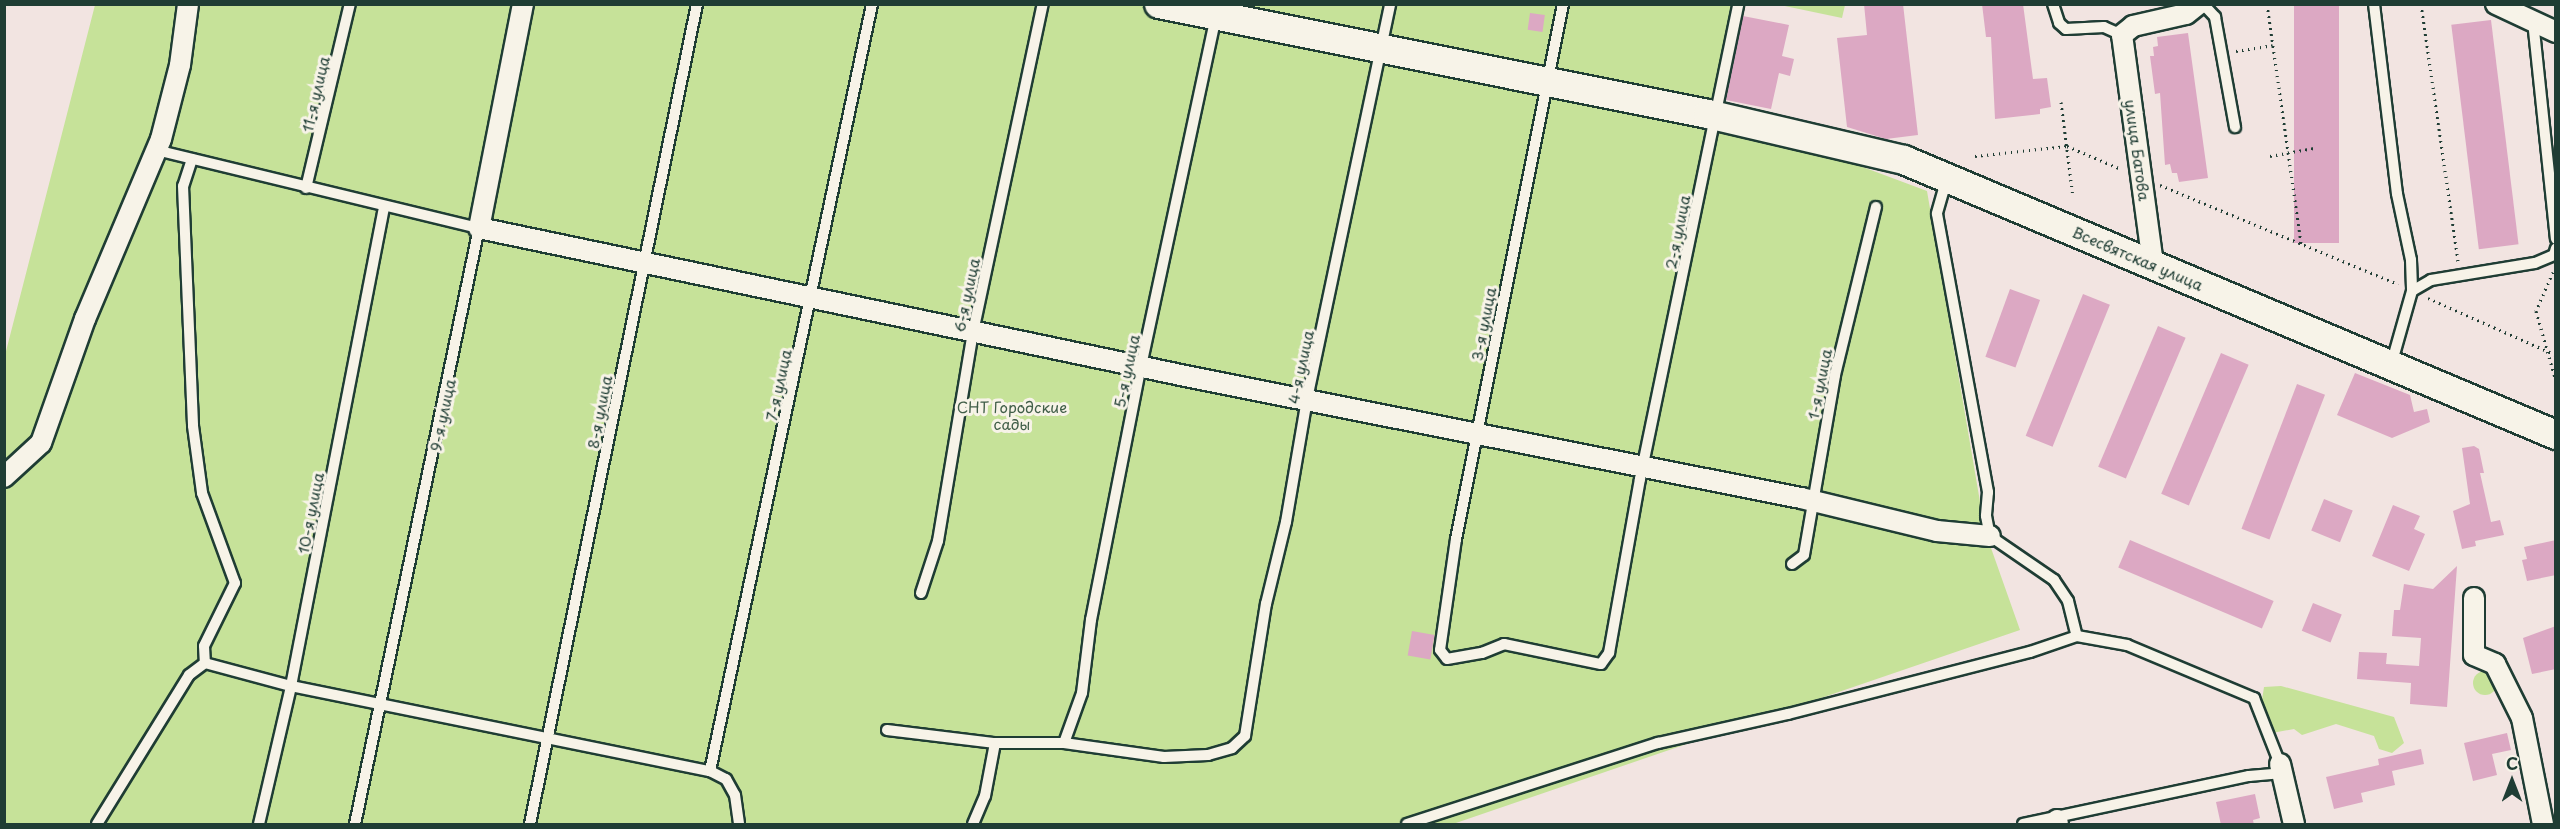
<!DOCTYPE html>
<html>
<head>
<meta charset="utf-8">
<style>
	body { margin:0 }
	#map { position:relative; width:2560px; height:829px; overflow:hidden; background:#f2e4e1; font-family:"Playpen Sans",sans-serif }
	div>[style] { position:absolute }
	.green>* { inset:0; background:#c6e299 }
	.round { border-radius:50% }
	.building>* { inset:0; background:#dca8c3; transform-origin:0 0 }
	.path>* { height:3px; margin-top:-1.5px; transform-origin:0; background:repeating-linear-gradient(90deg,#1f3d34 0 1.5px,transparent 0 6px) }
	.roads { filter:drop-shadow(2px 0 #1f3d34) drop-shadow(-2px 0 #1f3d34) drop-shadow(0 2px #1f3d34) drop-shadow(0 -2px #1f3d34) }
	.lane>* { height:10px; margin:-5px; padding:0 5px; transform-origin:5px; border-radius:5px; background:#f7f3e8 }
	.street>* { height:20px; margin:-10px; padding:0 10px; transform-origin:10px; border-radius:10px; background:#f7f3e8 }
	.secondary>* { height:28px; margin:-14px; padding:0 14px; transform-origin:14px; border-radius:14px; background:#f7f3e8 }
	span { translate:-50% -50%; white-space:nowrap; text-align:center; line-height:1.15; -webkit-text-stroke:6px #f7f3e8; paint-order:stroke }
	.street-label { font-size:15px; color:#1f3d34 }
	.park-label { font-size:15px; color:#405e48 }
	.frame { position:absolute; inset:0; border:6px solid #1f3d34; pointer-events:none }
	.north { position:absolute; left:2482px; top:751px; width:60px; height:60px; -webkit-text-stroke:4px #f7f3e8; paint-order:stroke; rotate:0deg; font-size:16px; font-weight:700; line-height:24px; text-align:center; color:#1f3d34 }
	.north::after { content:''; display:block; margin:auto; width:21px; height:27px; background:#1f3d34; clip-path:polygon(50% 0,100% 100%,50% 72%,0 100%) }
</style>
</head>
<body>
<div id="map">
	<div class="green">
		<i style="clip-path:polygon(95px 5px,1743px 5px,1715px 129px,1828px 154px,1927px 191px,1985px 531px,2020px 630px,1453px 824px,5px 824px,4px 359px)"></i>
		<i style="clip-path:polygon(1780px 5px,1845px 5px,1842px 18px)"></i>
		<i class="round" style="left:2473px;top:671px;width:24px;height:24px"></i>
		<i style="clip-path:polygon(2281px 686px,2394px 717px,2404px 743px,2392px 753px,2379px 749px,2374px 736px,2336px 724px,2302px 735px,2294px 729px,2272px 733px,2262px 700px,2264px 687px)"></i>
	</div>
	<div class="building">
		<i style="clip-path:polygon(1864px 4px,1903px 4px,1918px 135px,1886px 139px,1847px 127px,1837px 38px,1867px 35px)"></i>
		<i style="clip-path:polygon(1982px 4px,2023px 4px,2033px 79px,2047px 78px,2051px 107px,2040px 109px,2040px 114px,1995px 119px,1991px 37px,1986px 37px)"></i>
		<i style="left:2294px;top:4px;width:45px;height:239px"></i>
		<i style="left:1530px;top:13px;width:15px;height:17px;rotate:8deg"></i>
		<i style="clip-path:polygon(1743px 16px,1789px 25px,1782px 56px,1794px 59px,1790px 76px,1779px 73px,1771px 109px,1726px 100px)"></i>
		<i style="left:2491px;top:20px;width:226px;height:40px;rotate:83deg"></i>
		<i style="clip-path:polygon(2188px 33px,2208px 178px,2179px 182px,2177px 173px,2172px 173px,2170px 164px,2165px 165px,2160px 93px,2155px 94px,2150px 56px,2154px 56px,2153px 47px,2158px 46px,2157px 37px)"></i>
		<i style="left:2010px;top:289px;width:32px;height:72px;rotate:20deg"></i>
		<i style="left:2083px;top:294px;width:29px;height:153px;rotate:22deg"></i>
		<i style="left:2158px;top:326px;width:30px;height:153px;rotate:23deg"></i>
		<i style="left:2221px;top:353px;width:30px;height:153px;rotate:23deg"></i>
		<i style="clip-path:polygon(2355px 373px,2410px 395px,2414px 412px,2427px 409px,2430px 422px,2392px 438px,2337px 415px)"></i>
		<i style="left:2297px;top:384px;width:30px;height:155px;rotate:21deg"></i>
		<i style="clip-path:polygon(2474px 446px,2479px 449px,2484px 473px,2480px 473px,2491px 522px,2500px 520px,2504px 535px,2475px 541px,2476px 546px,2462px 549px,2453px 511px,2470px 504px,2462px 448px)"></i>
		<i style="left:2324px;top:499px;width:31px;height:34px;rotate:22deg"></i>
		<i style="clip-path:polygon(2393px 505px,2420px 516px,2414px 529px,2425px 534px,2409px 571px,2372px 556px)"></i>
		<i style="left:2130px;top:540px;width:156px;height:30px;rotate:23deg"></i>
		<i style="clip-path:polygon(2556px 540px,2556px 575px,2527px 581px,2522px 560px,2527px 559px,2524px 547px)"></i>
		<i style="clip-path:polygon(2457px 566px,2447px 707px,2410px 704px,2411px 683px,2357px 679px,2359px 652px,2387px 653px,2386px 664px,2419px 666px,2421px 638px,2392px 636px,2394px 610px,2400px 610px,2404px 584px,2433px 589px)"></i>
		<i style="left:2313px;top:603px;width:31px;height:30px;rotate:22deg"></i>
		<i style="clip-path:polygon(2556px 626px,2556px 669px,2532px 674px,2523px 638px)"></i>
		<i style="left:1412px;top:631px;width:23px;height:25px;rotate:10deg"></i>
		<i style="clip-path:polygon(2507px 733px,2511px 750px,2492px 754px,2497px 775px,2473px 781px,2464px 743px)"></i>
		<i style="clip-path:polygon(2421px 749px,2424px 764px,2392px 771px,2395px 785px,2361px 793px,2363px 802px,2334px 809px,2326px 777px,2379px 765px,2378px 759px)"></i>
		<i style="clip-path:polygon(2255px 794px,2260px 818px,2253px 820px,2254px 825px,2221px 825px,2216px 802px)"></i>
	</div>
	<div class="path">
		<i style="left:2267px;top:4px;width:242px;rotate:81.9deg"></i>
		<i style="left:2421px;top:4px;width:261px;rotate:81.8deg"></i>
		<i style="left:2236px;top:51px;width:37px;rotate:-9deg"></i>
		<i style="left:2061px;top:102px;width:96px;rotate:82.8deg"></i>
		<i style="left:1975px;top:156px;width:93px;rotate:-6.2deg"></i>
		<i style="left:2067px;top:146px;width:59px;rotate:23.1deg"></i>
		<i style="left:2270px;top:156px;width:45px;rotate:-10.3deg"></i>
		<i style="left:2160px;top:185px;width:258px;rotate:22.6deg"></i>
		<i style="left:2553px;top:272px;width:43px;rotate:113.6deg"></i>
		<i style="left:2536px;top:311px;width:73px;rotate:74.1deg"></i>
		<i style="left:2428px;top:298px;width:140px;rotate:24deg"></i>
	</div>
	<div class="roads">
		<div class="lane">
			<i style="left:1563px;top:4px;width:546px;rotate:101.31deg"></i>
			<i style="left:1456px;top:539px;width:112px;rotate:98.2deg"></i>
			<i style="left:1440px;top:650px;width:11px;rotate:52deg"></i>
			<i style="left:1447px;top:659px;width:36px;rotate:-10deg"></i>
			<i style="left:1482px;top:653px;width:24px;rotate:-22deg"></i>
			<i style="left:1504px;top:644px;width:99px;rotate:11.7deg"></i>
			<i style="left:1601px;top:664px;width:14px;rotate:-54deg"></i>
			<i style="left:1609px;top:653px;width:177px;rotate:-79.9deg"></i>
			<i style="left:1640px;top:479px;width:485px;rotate:-78.3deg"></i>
			<i style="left:2053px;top:4px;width:20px;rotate:72deg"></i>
			<i style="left:2059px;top:23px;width:9px;rotate:41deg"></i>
			<i style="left:2066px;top:29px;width:38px;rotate:-3deg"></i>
			<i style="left:2104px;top:27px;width:20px;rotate:24deg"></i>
			<i style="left:2203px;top:4px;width:18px;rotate:47deg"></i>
			<i style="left:2215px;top:17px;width:112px;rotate:79.7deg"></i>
			<i style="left:2374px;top:4px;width:191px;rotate:83.1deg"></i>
			<i style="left:2397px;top:194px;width:67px;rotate:78deg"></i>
			<i style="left:2411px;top:260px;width:31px;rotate:88deg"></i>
			<i style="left:2412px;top:291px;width:77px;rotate:105.8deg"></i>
			<i style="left:2533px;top:21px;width:219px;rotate:84deg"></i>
			<i style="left:156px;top:150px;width:332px;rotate:13.6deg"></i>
			<i style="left:479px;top:228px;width:609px;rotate:101.75deg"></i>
			<i style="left:192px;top:159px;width:28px;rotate:108deg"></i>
			<i style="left:183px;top:186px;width:240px;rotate:87.6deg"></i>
			<i style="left:193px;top:426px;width:68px;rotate:82.3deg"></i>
			<i style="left:202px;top:493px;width:96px;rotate:69.9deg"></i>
			<i style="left:235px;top:583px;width:70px;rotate:116.2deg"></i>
			<i style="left:204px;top:646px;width:17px;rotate:87deg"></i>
			<i style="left:1947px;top:178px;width:37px;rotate:106deg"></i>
			<i style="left:1937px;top:214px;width:283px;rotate:79.6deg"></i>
			<i style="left:1988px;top:492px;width:24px;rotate:95deg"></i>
			<i style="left:1986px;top:516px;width:20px;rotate:79deg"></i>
			<i style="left:1990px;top:536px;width:78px;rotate:34.5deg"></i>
			<i style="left:2054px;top:580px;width:25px;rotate:56deg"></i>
			<i style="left:2068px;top:601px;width:36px;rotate:76deg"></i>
			<i style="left:2077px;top:636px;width:51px;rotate:10.2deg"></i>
			<i style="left:2127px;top:645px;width:138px;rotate:22.7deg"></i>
			<i style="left:2254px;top:698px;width:71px;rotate:68.5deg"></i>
			<i style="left:306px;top:188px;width:189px;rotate:-76.6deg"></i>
			<i style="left:2412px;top:291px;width:22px;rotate:-30deg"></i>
			<i style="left:2431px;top:280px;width:105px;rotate:-9.3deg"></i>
			<i style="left:2535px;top:263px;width:21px;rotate:-23deg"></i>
			<i style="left:2554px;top:255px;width:7px;rotate:-74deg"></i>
			<i style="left:1792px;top:564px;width:15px;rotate:-37deg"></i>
			<i style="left:1804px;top:555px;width:183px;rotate:-80.2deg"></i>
			<i style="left:1835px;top:375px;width:173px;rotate:-76.3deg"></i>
			<i style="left:921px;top:593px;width:55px;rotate:-71.9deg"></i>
			<i style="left:938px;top:541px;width:212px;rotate:-80.5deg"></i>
			<i style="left:973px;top:332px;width:335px;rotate:-78deg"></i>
			<i style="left:887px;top:730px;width:109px;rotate:6.9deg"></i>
			<i style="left:1064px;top:743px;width:53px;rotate:-70.2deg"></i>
			<i style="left:1082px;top:693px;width:74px;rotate:-83deg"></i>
			<i style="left:1091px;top:620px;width:259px;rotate:-78.9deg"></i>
			<i style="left:1141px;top:366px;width:359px;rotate:-77.9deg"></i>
			<i style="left:710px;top:771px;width:784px;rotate:-78.07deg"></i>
			<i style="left:97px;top:824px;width:175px;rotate:-58.3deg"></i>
			<i style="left:189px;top:675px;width:20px;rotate:-37deg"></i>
			<i style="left:205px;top:663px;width:89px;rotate:15deg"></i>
			<i style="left:291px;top:686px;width:428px;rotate:11.5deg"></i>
			<i style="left:710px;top:771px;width:18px;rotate:27deg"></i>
			<i style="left:726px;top:779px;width:18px;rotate:61deg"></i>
			<i style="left:735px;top:795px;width:29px;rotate:82deg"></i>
			<i style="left:259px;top:824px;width:142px;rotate:-76.9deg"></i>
			<i style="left:291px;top:686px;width:488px;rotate:-79deg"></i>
			<i style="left:530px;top:824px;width:837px;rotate:-78.49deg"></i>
			<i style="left:973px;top:824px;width:30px;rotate:-67deg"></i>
			<i style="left:985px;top:796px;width:54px;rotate:-79.3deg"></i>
			<i style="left:995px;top:743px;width:69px"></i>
			<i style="left:1064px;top:743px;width:101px;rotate:8deg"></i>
			<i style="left:1164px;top:757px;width:44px;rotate:-2.6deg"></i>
			<i style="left:1208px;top:755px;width:25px;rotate:-16deg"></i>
			<i style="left:1232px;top:748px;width:18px;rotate:-43deg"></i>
			<i style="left:1245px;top:736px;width:134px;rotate:-81deg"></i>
			<i style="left:1266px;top:604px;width:84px;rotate:-76.3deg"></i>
			<i style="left:1286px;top:522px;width:125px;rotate:-80.3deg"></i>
			<i style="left:1307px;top:399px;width:404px;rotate:-78.1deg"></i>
			<i style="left:1407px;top:824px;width:264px;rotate:-17.9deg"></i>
			<i style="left:1658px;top:743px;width:133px;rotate:-12.6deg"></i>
			<i style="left:1788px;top:714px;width:250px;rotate:-14.4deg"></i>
			<i style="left:2030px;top:652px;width:50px;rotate:-18.8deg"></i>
			<i style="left:2023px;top:824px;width:231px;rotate:-12deg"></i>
			<i style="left:2249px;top:776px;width:33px;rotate:-5deg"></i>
		</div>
		<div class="street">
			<i style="left:523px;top:4px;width:228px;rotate:101.1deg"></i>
			<i style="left:479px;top:228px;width:737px;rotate:11.83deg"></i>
			<i style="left:1200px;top:379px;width:613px;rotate:11.2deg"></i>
			<i style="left:1801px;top:498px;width:140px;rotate:13.6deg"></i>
			<i style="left:1937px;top:531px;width:53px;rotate:5.4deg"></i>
			<i style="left:2496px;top:4px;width:66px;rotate:25deg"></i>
			<i style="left:2153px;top:264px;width:231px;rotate:-97.7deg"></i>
			<i style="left:2122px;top:35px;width:14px;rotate:-39deg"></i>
			<i style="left:2133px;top:26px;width:54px;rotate:-12.8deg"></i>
			<i style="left:2186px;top:14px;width:16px;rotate:-38deg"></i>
			<i style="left:4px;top:477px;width:50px;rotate:-42.6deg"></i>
			<i style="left:41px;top:443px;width:132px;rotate:-70.5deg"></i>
			<i style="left:85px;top:319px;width:195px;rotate:-67.1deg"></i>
			<i style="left:161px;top:139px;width:76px;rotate:-75.6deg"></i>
			<i style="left:180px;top:65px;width:62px;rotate:-82.5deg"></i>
			<i style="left:2474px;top:598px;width:57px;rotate:90deg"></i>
			<i style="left:2474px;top:655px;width:23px;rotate:23deg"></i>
			<i style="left:2495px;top:664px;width:60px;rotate:63.4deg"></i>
			<i style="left:2522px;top:718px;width:108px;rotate:78.8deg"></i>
			<i style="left:2280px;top:764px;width:62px;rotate:76.9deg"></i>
			<i style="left:2057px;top:820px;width:4px;rotate:76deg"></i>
		</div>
		<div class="secondary">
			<i style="left:1159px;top:4px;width:560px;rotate:11.33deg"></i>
			<i style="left:1708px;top:114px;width:201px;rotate:13.2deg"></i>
			<i style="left:1904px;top:160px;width:708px;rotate:22.87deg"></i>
		</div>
	</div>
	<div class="street-label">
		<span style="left:315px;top:94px;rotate:-77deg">11-я улица</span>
		<span style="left:2138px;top:150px;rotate:82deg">улица Батова</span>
		<span style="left:1677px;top:232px;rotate:-79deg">2-я улица</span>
		<span style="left:2138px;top:258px;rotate:23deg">Всесвятская улица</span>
		<span style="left:966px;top:295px;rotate:-78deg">6-я улица</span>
		<span style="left:1483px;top:324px;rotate:-79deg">3-я улица</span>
		<span style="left:1300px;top:367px;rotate:-78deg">4-я улица</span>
		<span style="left:1126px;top:371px;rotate:-78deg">5-я улица</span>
		<span style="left:1819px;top:384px;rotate:-79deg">1-я улица</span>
		<span style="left:778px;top:385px;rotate:-78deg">7-я улица</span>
		<span style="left:599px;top:412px;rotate:-79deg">8-я улица</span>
		<span style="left:442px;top:415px;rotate:-78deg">9-я улица</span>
		<span style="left:310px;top:513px;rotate:-79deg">10-я улица</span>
	</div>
	<div class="park-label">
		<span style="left:1012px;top:415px">СНТ Городские<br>сады</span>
	</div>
	<div class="frame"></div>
	<div class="north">С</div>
</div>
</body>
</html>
